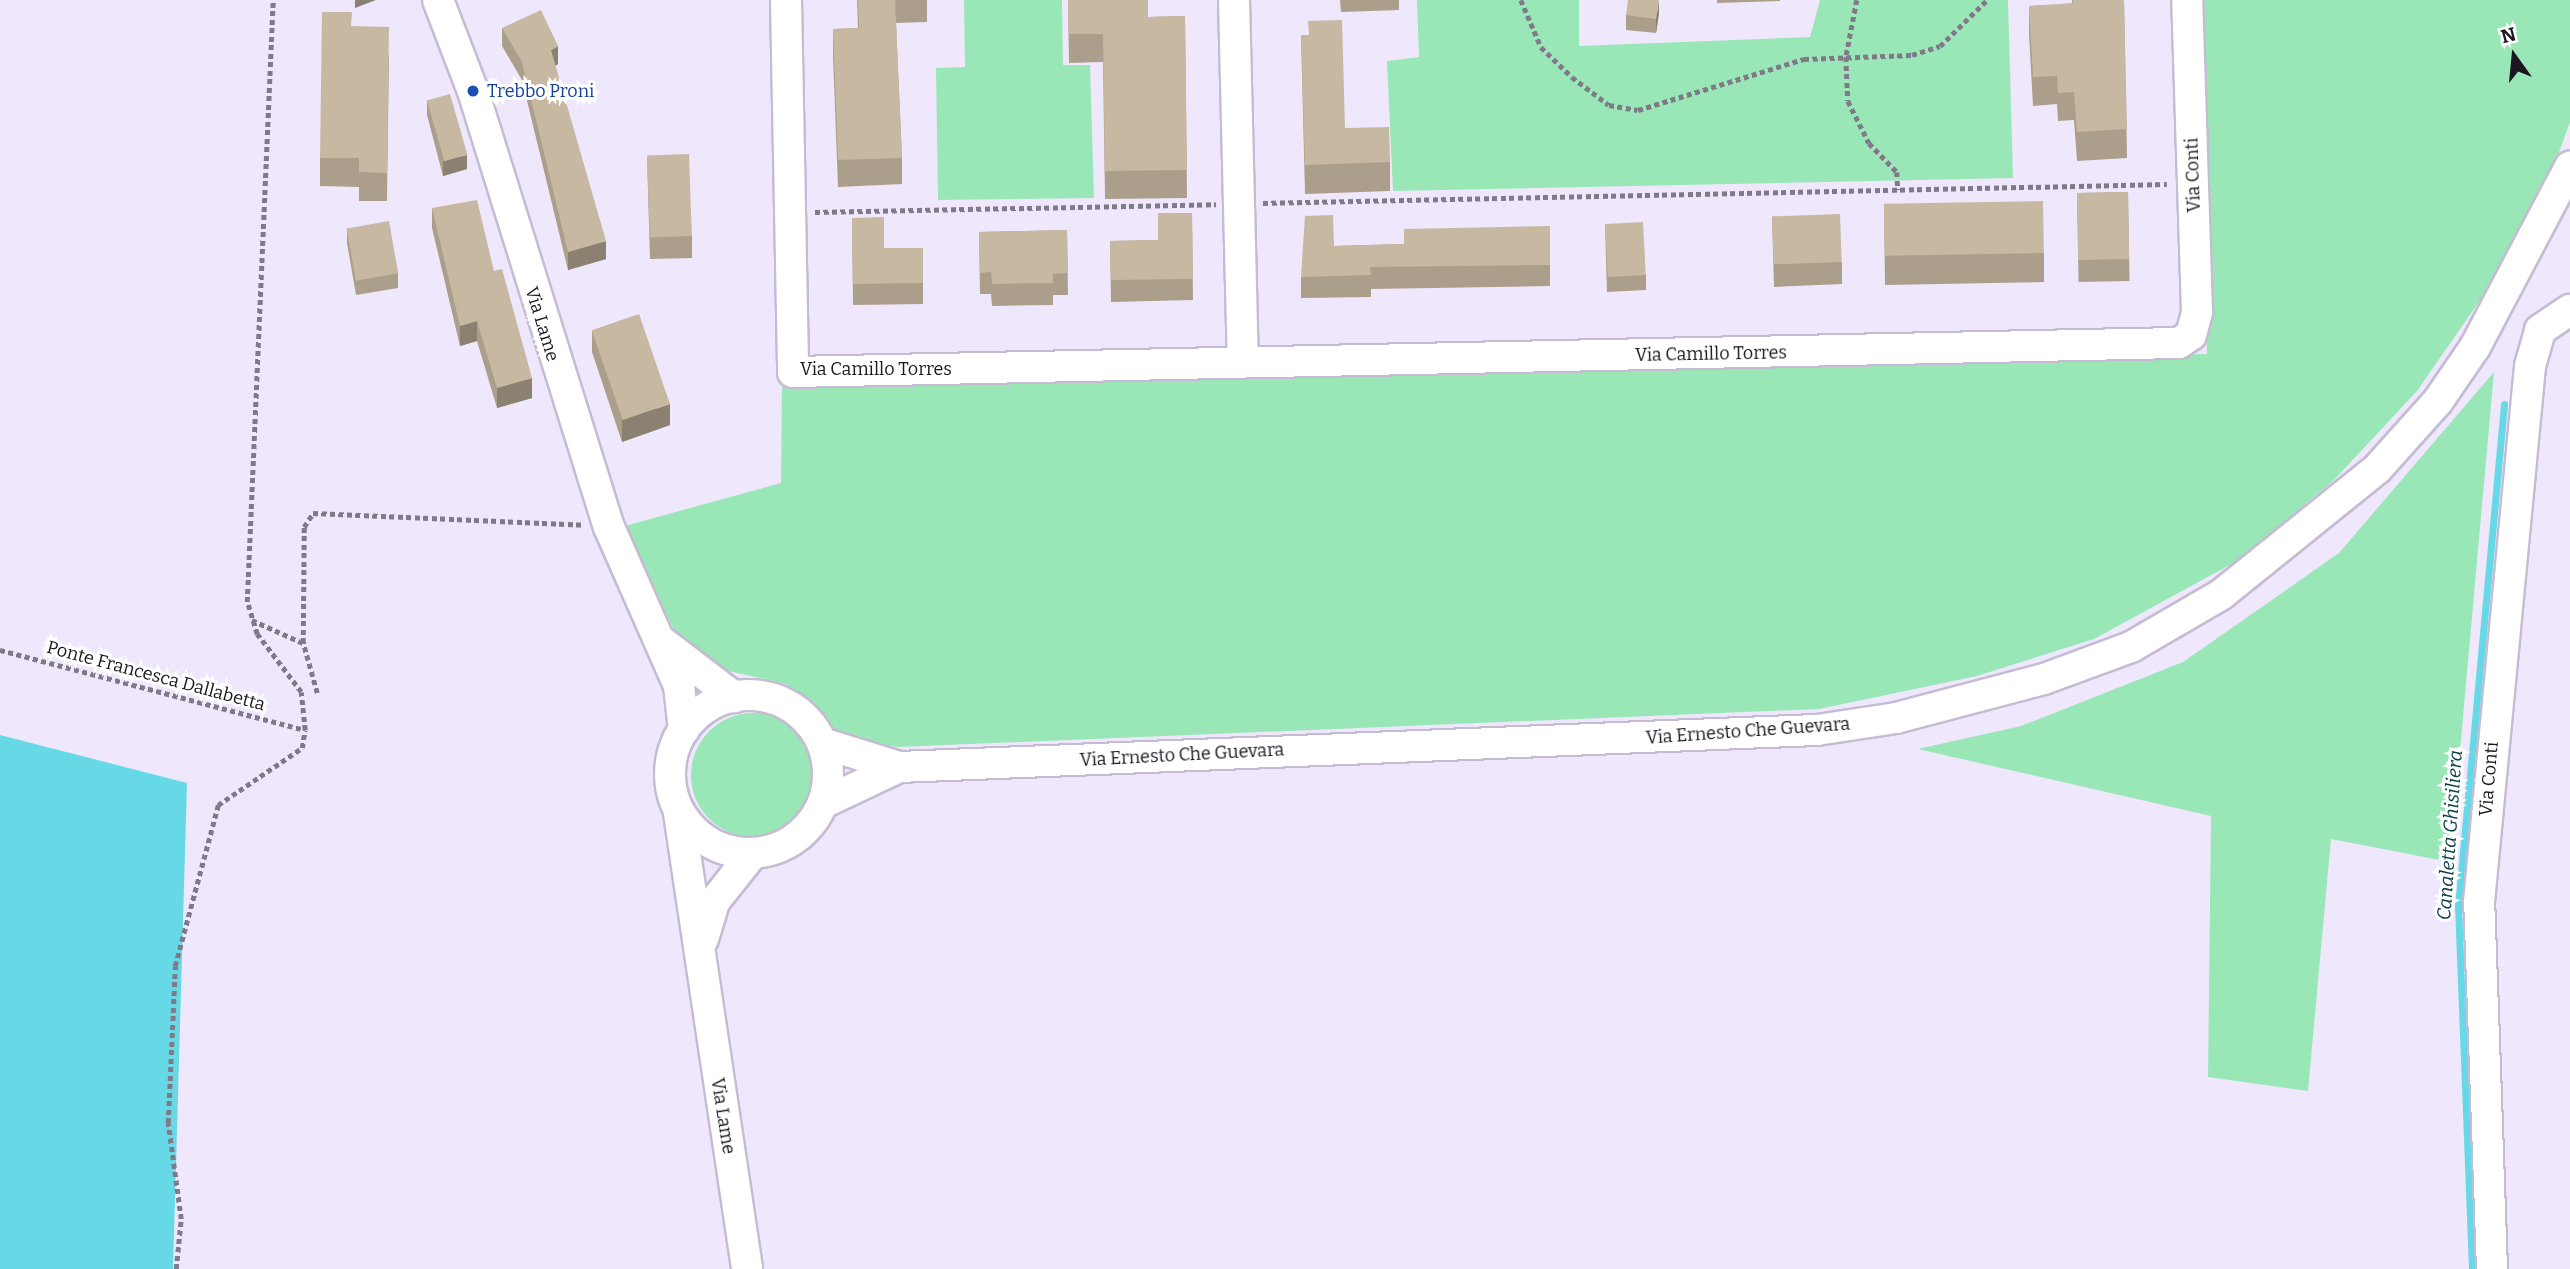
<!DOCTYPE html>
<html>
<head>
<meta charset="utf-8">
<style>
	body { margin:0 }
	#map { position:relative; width:2570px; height:1269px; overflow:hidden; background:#efe8fd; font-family:Bitter,serif }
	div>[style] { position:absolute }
	.green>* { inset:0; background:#99e7b7 }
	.round { border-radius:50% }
	.water>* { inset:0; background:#67d9e6 }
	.stream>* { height:7px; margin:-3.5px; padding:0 3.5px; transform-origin:3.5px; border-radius:3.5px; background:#67d9e6 }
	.path>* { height:4.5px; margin-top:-2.25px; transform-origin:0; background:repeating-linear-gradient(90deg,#7f7a88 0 5px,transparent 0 8.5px) }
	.roads { filter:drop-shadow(2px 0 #c5bcd4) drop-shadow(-2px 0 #c5bcd4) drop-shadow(0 2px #c5bcd4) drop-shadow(0 -2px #c5bcd4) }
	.minor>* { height:30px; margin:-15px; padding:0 15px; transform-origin:15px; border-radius:15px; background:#fff }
	.minor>.ring { margin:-15px; padding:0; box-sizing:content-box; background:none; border:30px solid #fff; border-radius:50% }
	.wall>* { inset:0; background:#ab9e8b; transform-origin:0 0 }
	.shaded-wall>* { inset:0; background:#8b8171 }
	.building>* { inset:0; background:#c7b8a2; transform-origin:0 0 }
	.dots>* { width:19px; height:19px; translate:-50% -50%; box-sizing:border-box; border:4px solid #fff; border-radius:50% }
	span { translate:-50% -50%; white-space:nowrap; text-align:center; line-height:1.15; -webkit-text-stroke:6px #fff; paint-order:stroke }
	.transit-label { font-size:18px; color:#164399 }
	.left { translate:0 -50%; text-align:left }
	.street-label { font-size:18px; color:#1a171f }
	.water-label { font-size:19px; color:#0a4046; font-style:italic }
	.north { position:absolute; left:2479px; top:21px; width:70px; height:70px; -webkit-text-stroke:5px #fff; paint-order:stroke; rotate:345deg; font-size:19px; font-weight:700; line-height:28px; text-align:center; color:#1a171f }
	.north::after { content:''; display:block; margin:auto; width:24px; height:32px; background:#1a171f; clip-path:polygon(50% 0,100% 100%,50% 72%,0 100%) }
</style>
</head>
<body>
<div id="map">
	<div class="green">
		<i style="clip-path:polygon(964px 0,1062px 0,1063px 65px,1090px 65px,1094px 198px,938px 200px,936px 68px,965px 67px)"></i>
		<i style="clip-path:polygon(1417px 0,1579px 0,1579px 46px,1810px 37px,1820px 0,2008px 0,2013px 178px,1393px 191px,1387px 61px,1419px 57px)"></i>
		<i style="clip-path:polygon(2202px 0,2570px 0,2570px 122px,2552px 172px,2483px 296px,2417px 391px,2334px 480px,2237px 561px,2094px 639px,1977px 676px,1819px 709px,898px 747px,851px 740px,827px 727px,786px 684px,711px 667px,676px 633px,621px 527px,781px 483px,782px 384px,2207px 354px)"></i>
		<i style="clip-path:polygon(2494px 372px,2450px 862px,2331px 839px,2308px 1091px,2208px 1077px,2211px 816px,1918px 749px,2021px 726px,2183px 662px,2339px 553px)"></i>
		<i class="round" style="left:691px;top:713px;width:124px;height:124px"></i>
	</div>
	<div class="water">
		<i style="clip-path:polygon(0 735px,187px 783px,173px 1269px,0 1269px)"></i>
	</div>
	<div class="stream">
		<i style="left:2472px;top:1269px;width:363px;rotate:-92.2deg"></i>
		<i style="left:2458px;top:906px;width:504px;rotate:-84.76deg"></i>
	</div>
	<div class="path">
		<i style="left:1521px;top:0;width:51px;rotate:66.9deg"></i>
		<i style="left:1541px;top:47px;width:43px;rotate:44.1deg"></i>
		<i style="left:1572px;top:77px;width:46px;rotate:37.1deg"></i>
		<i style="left:1609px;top:105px;width:29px;rotate:10deg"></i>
		<i style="left:1638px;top:110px;width:174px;rotate:-17.1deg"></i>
		<i style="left:1804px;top:59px;width:108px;rotate:-2.1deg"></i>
		<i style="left:1912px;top:55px;width:29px;rotate:-18deg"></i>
		<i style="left:1940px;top:46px;width:66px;rotate:-44.4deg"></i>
		<i style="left:1857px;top:0;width:58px;rotate:100.9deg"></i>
		<i style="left:1846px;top:57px;width:44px;rotate:87.4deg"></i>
		<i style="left:1848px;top:101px;width:47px;rotate:63.4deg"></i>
		<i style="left:1869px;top:143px;width:40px;rotate:46deg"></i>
		<i style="left:1897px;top:172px;width:18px;rotate:87deg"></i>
		<i style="left:1263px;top:203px;width:904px;rotate:-1.2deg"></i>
		<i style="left:815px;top:212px;width:401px;rotate:-1.1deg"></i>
		<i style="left:252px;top:620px;width:56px;rotate:24.3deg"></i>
		<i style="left:0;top:650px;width:315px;rotate:14.7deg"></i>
		<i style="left:317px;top:693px;width:52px;rotate:-105.6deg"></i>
		<i style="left:303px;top:643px;width:116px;rotate:-89.5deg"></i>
		<i style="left:304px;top:527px;width:17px;rotate:-57deg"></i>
		<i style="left:313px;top:513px;width:271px;rotate:2.5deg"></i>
		<i style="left:176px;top:1269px;width:50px;rotate:-84.3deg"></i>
		<i style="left:181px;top:1219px;width:97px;rotate:-97.7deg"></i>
		<i style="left:168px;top:1123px;width:157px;rotate:-87.4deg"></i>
		<i style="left:175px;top:966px;width:167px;rotate:-75deg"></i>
		<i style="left:218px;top:805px;width:102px;rotate:-34.2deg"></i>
		<i style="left:302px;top:748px;width:18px;rotate:-81deg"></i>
		<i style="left:305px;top:730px;width:38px;rotate:-96deg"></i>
		<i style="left:301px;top:692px;width:73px;rotate:-127.2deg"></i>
		<i style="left:257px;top:634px;width:34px;rotate:-107deg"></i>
		<i style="left:247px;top:602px;width:603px;rotate:-87.53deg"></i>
	</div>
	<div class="roads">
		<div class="minor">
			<i style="left:438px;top:0;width:97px;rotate:69deg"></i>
			<i style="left:473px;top:91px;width:457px;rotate:72.7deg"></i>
			<i style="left:609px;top:527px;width:174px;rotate:66.2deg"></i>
			<i style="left:679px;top:686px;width:44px;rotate:83.5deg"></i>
			<i style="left:786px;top:0;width:372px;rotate:88.9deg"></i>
			<i style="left:793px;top:372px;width:1386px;rotate:-1.2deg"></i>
			<i style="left:2179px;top:343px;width:14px;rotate:-34deg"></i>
			<i style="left:2191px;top:335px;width:24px;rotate:-75deg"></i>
			<i style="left:2197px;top:312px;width:312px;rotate:-91.8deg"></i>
			<i style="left:1234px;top:0;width:362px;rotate:88.6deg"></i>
			<i style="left:662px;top:642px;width:91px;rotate:37.4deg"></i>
			<i class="ring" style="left:670px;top:695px;width:128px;height:128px"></i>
			<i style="left:822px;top:743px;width:81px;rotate:17.3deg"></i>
			<i style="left:899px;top:767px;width:919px;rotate:-2.31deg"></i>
			<i style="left:1817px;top:730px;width:80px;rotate:-8.6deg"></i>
			<i style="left:1896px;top:718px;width:153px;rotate:-14.8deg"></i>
			<i style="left:2044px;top:679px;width:93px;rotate:-20.2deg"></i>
			<i style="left:2131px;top:647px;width:105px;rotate:-30.2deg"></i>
			<i style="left:2222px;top:594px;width:199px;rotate:-38.9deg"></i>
			<i style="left:2377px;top:469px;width:91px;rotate:-48.1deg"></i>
			<i style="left:2438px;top:401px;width:65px;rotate:-55.6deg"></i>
			<i style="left:2475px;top:347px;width:204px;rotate:-62.2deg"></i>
			<i style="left:823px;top:803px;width:84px;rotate:-25.3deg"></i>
			<i style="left:679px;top:813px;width:461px;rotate:81.5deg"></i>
			<i style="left:703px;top:939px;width:39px;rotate:-73deg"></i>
			<i style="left:714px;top:902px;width:63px;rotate:-51.5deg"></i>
			<i style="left:2492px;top:1269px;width:367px;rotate:-92deg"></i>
			<i style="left:2479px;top:902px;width:538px;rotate:-84.56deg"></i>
			<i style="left:2530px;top:366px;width:37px;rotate:-74deg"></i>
			<i style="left:2540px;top:330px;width:36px;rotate:-34deg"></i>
		</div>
	</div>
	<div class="wall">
		<i style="clip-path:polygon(857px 0,927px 0,927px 22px,896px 23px,902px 158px,902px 184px,838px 187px,833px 56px,833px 29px,858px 28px)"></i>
		<i style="clip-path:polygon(1068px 0,1148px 17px,1185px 16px,1187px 198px,1105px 199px,1103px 62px,1069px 63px)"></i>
		<i style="clip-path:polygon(1340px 0,1399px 0,1399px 10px,1341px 12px)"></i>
		<i style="clip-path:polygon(1717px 0,1780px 0,1780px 1px,1717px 3px)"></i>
		<i style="clip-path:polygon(2072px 0,2124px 0,2127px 158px,2077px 161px,2074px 120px,2058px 121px,2057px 104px,2033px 106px,2029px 34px,2029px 6px,2072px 4px)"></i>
		<i style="clip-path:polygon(1659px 13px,1656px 33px,1626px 30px,1626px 15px)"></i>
		<i style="clip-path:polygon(352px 26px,389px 55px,387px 201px,359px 201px,359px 187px,320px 186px,320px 158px)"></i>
		<i style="clip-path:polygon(502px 28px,558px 64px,555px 66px,606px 259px,568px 270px,522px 80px,502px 46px)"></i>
		<i style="clip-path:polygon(1301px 35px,1345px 128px,1390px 162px,1390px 191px,1305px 194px)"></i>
		<i style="clip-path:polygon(427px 100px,467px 169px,443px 176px,427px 115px)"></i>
		<i style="clip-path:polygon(647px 156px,692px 236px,692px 258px,650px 259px)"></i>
		<i style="left:2128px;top:192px;width:89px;height:51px;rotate:89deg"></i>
		<i style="clip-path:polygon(1884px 205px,2044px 253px,2044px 282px,1885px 285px)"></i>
		<i style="clip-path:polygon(432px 208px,494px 271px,532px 398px,497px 408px,477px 341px,460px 346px,432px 228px)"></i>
		<i style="clip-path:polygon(1192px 213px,1193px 300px,1111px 302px,1110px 241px,1158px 240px)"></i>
		<i style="clip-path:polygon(1772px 217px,1842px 262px,1842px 284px,1774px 287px)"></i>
		<i style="clip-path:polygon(852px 218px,884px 248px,923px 248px,923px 304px,853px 305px)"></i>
		<i style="clip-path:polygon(1605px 224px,1646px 275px,1646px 290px,1607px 292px)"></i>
		<i style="clip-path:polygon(1550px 226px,1550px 286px,1371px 289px,1371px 297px,1301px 298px,1301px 277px,1334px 246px,1404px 244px)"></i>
		<i style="clip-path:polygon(347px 228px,398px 273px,398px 288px,356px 295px,347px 243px)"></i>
		<i style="clip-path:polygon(1067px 230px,1068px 295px,1053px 295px,1053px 305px,992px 306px,991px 294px,980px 294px,979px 232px)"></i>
		<i style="clip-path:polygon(592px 331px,670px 425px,622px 442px,592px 352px)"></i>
	</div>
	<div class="shaded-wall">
		<i style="clip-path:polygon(355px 0,376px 0,355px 8px)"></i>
		<i style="clip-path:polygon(1659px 0,1659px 13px,1656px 33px,1656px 19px)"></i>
		<i style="clip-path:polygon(558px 46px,558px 64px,551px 68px,551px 50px)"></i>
		<i style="clip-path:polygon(467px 155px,467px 169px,443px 176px,443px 161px)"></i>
		<i style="clip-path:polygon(606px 241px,606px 259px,568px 270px,568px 252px)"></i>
		<i style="clip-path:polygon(477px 321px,477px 341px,460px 346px,460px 326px)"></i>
		<i style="clip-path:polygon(532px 378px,532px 398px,497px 408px,497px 388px)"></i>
		<i style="clip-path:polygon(670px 404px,670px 425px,622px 442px,622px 420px)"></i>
	</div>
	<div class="building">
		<i style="clip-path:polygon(858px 0,895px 0,902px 158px,838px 160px,833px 29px,859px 28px)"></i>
		<i style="clip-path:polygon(1068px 0,1148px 0,1148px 17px,1185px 16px,1187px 170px,1105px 171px,1103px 34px,1069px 34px)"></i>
		<i style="clip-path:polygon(1628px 0,1659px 0,1656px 19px,1626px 15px)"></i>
		<i style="clip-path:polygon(2073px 0,2124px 0,2127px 129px,2077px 132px,2074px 92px,2058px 93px,2057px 76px,2033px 77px,2029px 6px,2073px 3px)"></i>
		<i style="clip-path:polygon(541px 10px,558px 46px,551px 50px,606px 241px,568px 252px,522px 62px,502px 28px)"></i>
		<i style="clip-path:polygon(322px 12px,352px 12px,351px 26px,389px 27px,387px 173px,359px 172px,359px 158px,320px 158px)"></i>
		<i style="clip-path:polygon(1342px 20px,1345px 128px,1389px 127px,1390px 162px,1305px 165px,1301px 35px,1309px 35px,1308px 21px)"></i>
		<i style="left:450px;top:94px;width:63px;height:24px;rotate:74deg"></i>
		<i style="left:689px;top:154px;width:82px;height:42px;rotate:88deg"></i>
		<i style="left:2128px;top:192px;width:67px;height:51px;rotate:89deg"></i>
		<i style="clip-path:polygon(477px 200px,494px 271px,502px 269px,532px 378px,497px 388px,477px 321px,460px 326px,432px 208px)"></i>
		<i style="left:2043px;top:201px;width:52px;height:159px;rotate:89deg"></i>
		<i style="clip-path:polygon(1158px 213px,1192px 213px,1193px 279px,1111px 280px,1110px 241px,1158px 240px)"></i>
		<i style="left:1840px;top:214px;width:48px;height:68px;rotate:88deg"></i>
		<i style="clip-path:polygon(1333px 215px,1334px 246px,1404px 244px,1404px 229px,1550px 226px,1550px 265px,1370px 267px,1371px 275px,1301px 277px,1305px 216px)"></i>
		<i style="clip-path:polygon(884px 217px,884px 248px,923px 248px,923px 283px,853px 284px,852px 218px)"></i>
		<i style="left:389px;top:221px;width:53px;height:43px;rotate:80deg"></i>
		<i style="left:1643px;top:222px;width:53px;height:38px;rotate:87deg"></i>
		<i style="clip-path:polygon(1067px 230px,1068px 273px,1053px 274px,1053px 283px,992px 284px,991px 272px,980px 273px,979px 232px)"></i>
		<i style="left:639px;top:314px;width:95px;height:50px;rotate:71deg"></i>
	</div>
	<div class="dots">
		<i style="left:473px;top:91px;background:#1a4fb4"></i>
	</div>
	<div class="transit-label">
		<span class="left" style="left:487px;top:91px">Trebbo Proni</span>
	</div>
	<div class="street-label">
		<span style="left:2193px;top:175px;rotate:-92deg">Via Conti</span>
		<span style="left:542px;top:324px;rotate:73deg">Via Lame</span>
		<span style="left:1711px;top:354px;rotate:-1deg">Via Camillo Torres</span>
		<span style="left:876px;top:369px">Via Camillo Torres</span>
		<span style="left:156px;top:676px;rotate:15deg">Ponte Francesca Dallabetta</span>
		<span style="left:1748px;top:731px;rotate:-4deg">Via Ernesto Che Guevara</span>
		<span style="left:1182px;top:755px;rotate:-3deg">Via Ernesto Che Guevara</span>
		<span style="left:2489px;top:779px;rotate:-85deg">Via Conti</span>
		<span style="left:723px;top:1116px;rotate:81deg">Via Lame</span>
	</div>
	<div class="water-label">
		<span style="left:2450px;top:835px;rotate:-86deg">Canaletta Ghisiliera</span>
	</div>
	<div class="north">N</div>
</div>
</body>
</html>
